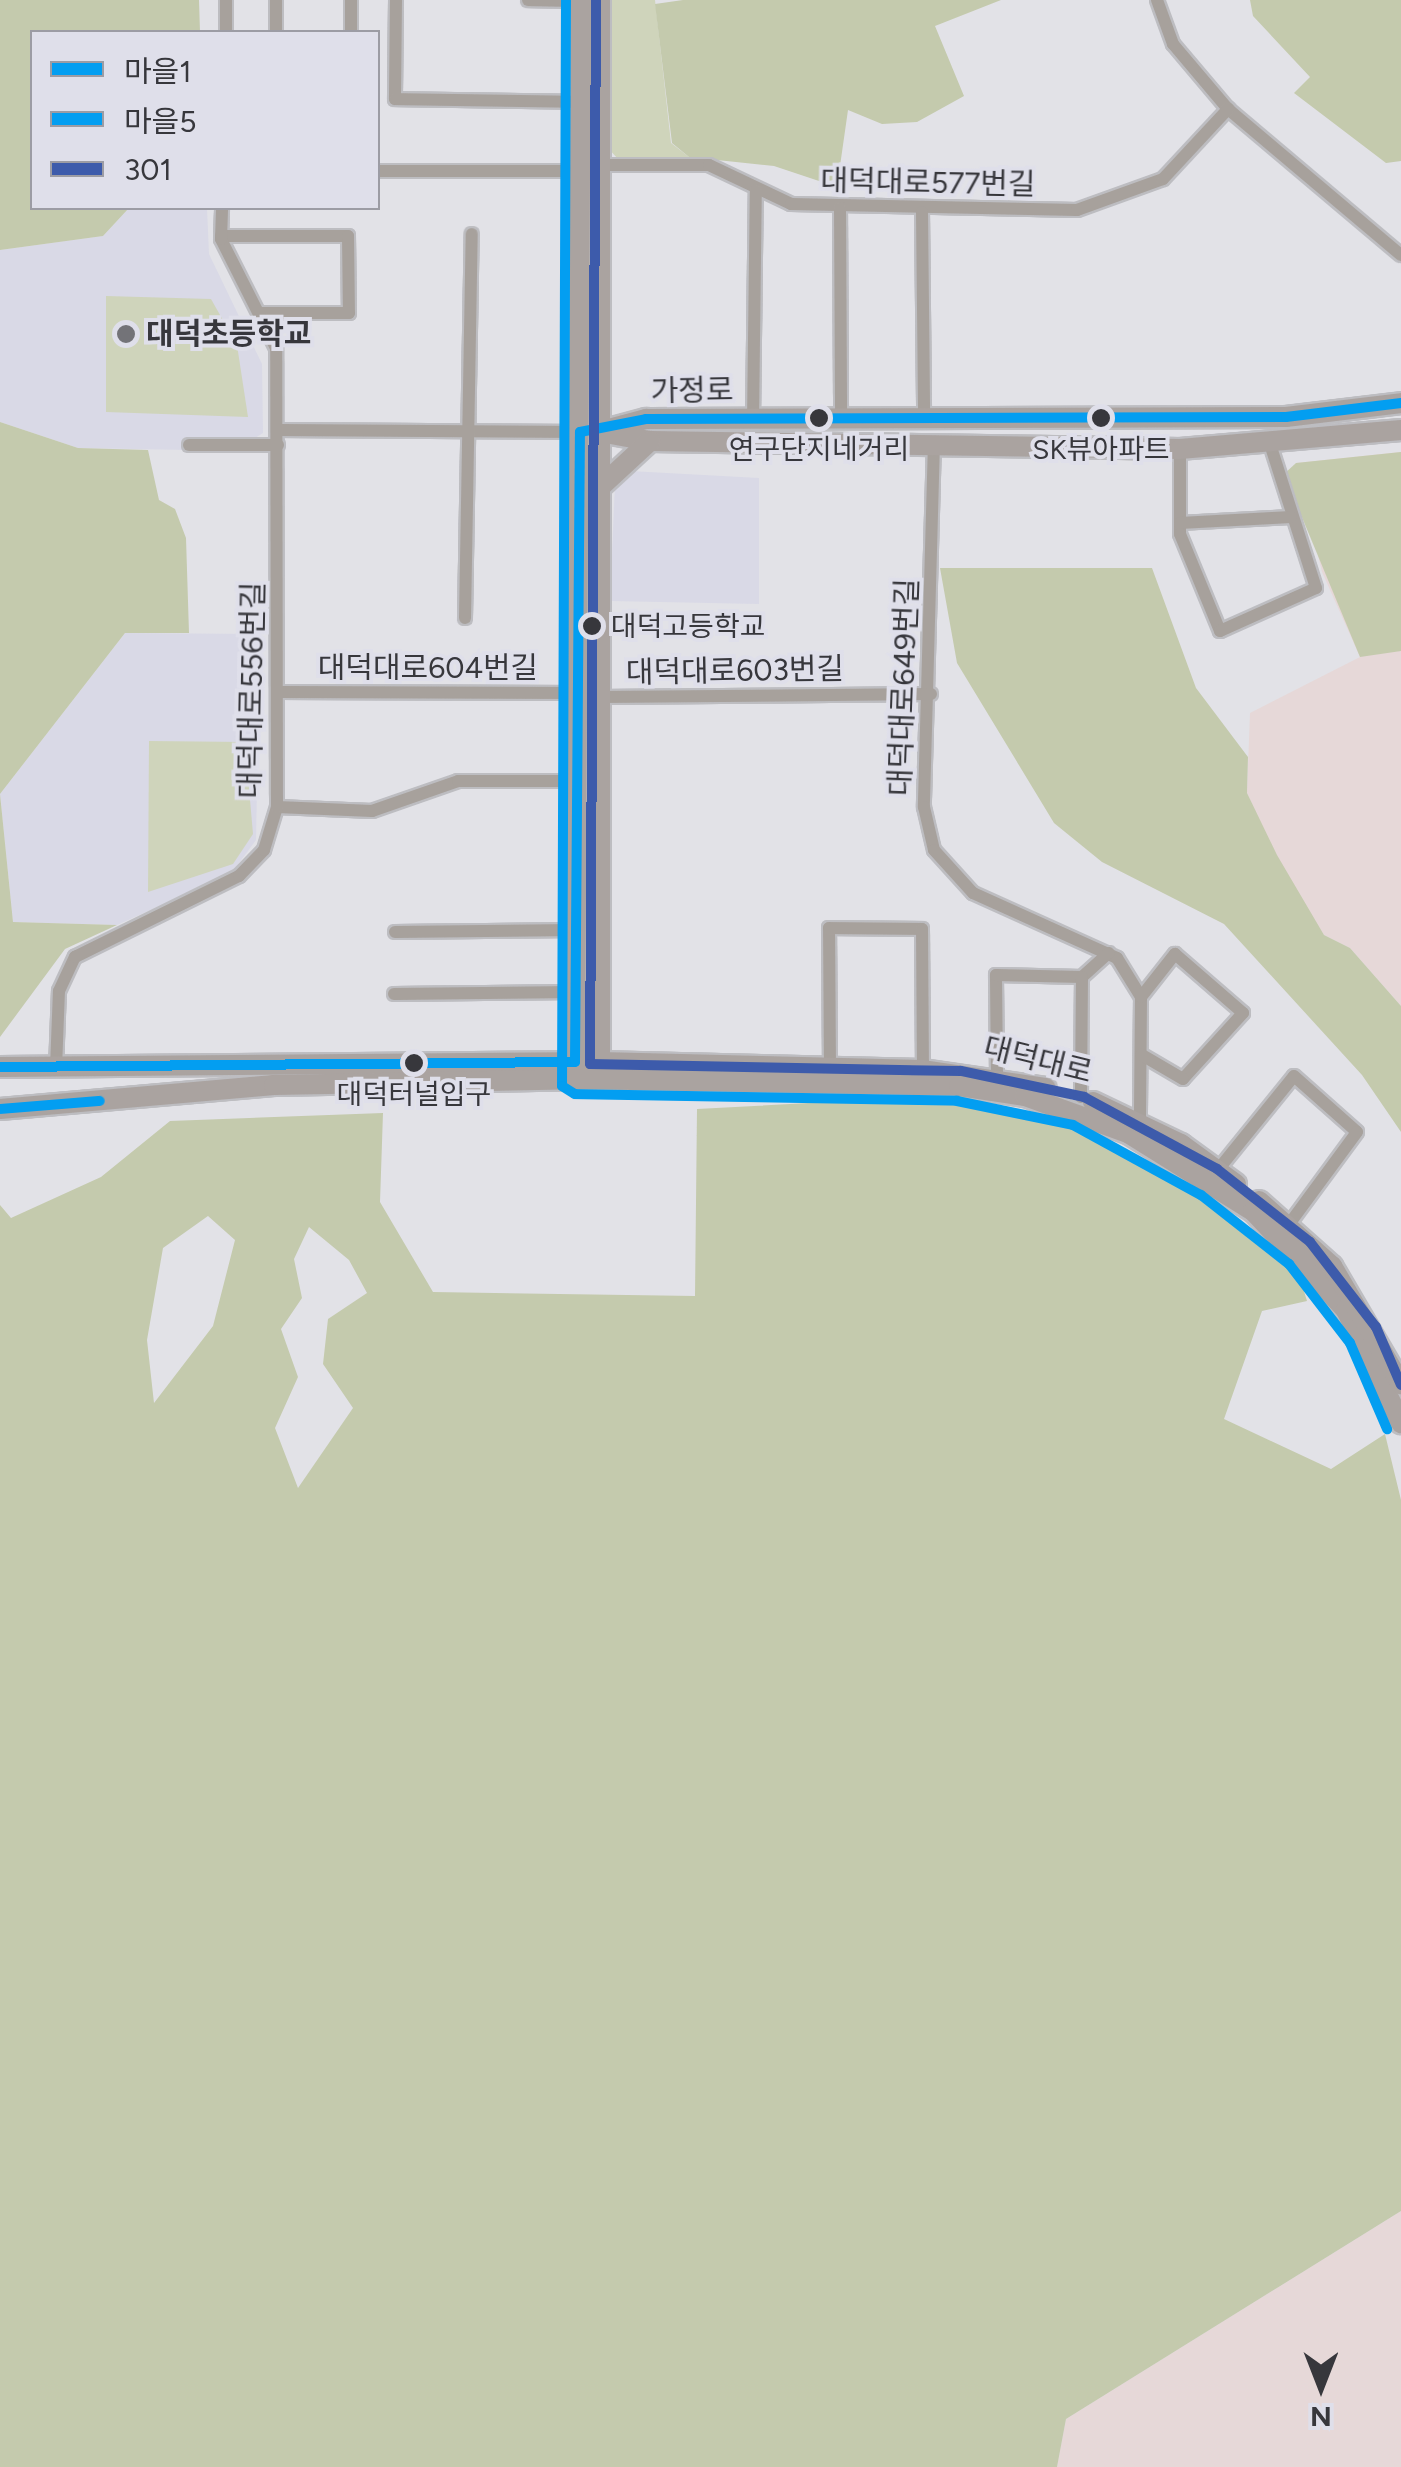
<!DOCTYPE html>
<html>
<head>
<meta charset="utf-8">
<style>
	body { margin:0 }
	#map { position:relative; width:1401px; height:2467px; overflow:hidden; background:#e2e2e7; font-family:Figtree,"Noto Sans KR",sans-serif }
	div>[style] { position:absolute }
	.built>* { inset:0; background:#d9d9e6 }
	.industrial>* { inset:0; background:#e6d8d8 }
	.green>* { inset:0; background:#cfd4bb }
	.forest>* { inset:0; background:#c4caad }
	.roads { filter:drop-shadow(2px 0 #bdbdc1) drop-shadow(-2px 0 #bdbdc1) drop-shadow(0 2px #bdbdc1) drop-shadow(0 -2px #bdbdc1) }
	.minor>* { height:12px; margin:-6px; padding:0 6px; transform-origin:6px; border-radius:6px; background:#a7a19c }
	.primary>* { height:20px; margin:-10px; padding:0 10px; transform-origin:10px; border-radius:10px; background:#aaa3a0 }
	.bus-1>* { height:10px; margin:-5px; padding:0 5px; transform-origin:5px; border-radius:5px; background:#039ef1 }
	.bus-2>* { height:10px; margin:-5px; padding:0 5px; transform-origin:5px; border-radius:5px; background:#039ef1 }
	.bus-3>* { height:10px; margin:-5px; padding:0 5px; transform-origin:5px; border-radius:5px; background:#3d5bab }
	.dots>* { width:28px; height:28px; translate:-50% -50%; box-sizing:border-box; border:5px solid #dfdfea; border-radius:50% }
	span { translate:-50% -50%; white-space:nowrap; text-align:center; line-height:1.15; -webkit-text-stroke:8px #dfdfea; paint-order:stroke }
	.bus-label { font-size:28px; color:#37373c }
	.left { translate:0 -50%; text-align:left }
	.street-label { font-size:30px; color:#37373c }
	.poi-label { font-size:30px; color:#37373c; font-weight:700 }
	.legend { position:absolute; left:30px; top:30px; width:350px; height:180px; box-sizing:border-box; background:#dfdfea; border:2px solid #9c9ca4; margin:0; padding:12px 18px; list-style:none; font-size:30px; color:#37373c }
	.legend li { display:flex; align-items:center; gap:20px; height:50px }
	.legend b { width:50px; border:2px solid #9c9ca4 }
	.north { position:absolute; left:1271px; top:2337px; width:100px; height:100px; -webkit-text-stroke:8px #dfdfea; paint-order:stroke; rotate:180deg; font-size:28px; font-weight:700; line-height:40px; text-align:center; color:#37373c }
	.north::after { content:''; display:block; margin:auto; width:35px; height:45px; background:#37373c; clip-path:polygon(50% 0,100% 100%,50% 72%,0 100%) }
</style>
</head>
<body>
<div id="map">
	<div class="built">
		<i style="clip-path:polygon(129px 208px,207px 208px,209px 254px,262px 364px,263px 433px,255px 438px,191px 438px,190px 450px,78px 448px,0 422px,0 250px,103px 236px)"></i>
		<i style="clip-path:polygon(630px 471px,759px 478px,759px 604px,610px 601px,615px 484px)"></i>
		<i style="clip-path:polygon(125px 633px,260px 634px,256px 840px,231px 874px,117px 925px,13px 922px,0 794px)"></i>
	</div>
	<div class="industrial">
		<i style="clip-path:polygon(1401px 452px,1401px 1006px,1350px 948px,1324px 935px,1283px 874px,1247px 793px,1250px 713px,1360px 657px,1322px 572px,1296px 463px)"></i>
		<i style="clip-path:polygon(1401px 2211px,1401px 2467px,1057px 2467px,1066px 2419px)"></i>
	</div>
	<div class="green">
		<i style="clip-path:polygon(611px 0,655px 0,671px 143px,689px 157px,618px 159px,608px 148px)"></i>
		<i style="clip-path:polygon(106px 296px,211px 299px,237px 345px,248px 417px,106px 412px)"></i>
		<i style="clip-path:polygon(149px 741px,245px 742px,253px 834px,233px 864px,148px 892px)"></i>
	</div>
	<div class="forest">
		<i style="clip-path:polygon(0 0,199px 0,200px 32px,32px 32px,32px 208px,129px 208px,103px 236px,0 250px)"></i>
		<i style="clip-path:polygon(683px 0,1001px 0,935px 26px,964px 96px,917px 122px,882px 124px,848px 110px,837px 187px,774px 166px,689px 157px,672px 143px,655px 4px)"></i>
		<i style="clip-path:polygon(1250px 0,1401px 0,1401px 161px,1386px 163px,1294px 93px,1310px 77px,1253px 16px)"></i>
		<i style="clip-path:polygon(0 422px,78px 448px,148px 450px,159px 500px,175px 509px,186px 538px,189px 633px,125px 633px,0 794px,13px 922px,117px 925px,65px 949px,0 1037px)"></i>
		<i style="clip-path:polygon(1401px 452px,1401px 651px,1360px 657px,1284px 474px,1296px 463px)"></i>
		<i style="clip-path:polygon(940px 568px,1152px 568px,1196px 688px,1248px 757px,1247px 793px,1277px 855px,1324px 935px,1350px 948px,1401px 1006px,1401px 1132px,1362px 1075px,1224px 924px,1102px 862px,1054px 823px,957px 663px)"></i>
		<i style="clip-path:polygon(evenodd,845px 1101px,1007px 1107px,1109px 1141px,1264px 1241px,1299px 1275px,1307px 1301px,1262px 1311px,1224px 1419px,1331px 1469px,1385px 1434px,1401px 1500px,1401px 2211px,1066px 2419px,1057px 2467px,0 2467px,0 1205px,11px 1218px,101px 1177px,170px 1121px,383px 1113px,380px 1202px,433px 1292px,695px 1296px,697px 1109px,845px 1101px,208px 1216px,235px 1240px,213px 1326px,154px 1403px,147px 1340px,163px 1248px,208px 1216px,845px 1101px,309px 1227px,349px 1260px,367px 1293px,328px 1319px,323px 1364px,353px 1408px,298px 1488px,275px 1428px,298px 1377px,281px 1329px,302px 1298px,294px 1259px,309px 1227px)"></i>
	</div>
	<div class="roads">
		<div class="minor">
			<i style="left:276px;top:0;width:32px;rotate:90deg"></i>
			<i style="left:351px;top:0;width:32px;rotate:90deg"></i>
			<i style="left:396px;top:0;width:99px;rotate:90.6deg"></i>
			<i style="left:395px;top:99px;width:186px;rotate:0.9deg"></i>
			<i style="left:528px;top:0;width:53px;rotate:1.1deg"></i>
			<i style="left:1157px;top:0;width:47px;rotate:70deg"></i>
			<i style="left:1173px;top:44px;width:85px;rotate:49.8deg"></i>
			<i style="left:1228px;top:109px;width:226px;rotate:40.2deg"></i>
			<i style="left:226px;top:32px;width:32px;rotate:-90deg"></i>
			<i style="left:599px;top:165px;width:110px"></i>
			<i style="left:709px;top:165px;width:91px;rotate:25.4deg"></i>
			<i style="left:791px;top:204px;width:286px;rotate:1.2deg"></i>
			<i style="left:1077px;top:210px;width:91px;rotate:-19.8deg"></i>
			<i style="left:1163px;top:179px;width:96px;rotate:-47.1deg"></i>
			<i style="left:378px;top:171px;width:203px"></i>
			<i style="left:840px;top:208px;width:213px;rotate:89.7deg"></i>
			<i style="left:922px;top:212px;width:208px;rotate:89.4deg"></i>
			<i style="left:221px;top:236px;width:127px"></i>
			<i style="left:348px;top:236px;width:77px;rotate:89.3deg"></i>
			<i style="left:349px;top:313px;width:90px;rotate:180deg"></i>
			<i style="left:753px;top:421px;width:231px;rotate:-89.3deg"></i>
			<i style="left:278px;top:430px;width:302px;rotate:0.4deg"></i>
			<i style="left:934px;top:442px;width:365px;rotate:91.6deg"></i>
			<i style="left:924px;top:807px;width:44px;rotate:76.9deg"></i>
			<i style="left:934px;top:850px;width:58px;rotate:47.8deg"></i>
			<i style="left:973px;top:893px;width:158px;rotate:24.3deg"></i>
			<i style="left:1117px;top:958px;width:46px;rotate:58.4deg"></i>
			<i style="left:1141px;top:997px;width:125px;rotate:90.5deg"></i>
			<i style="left:189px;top:445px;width:89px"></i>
			<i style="left:1180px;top:449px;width:85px;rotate:90deg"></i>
			<i style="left:1180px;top:534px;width:105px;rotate:67.6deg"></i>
			<i style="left:1220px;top:631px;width:105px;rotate:-24.1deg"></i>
			<i style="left:1316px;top:588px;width:148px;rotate:-107.7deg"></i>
			<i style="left:1180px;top:523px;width:111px;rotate:-3.1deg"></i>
			<i style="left:465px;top:618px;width:384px;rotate:-89deg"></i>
			<i style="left:278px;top:692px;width:300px;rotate:0.2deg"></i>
			<i style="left:599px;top:697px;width:332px;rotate:-0.5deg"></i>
			<i style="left:277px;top:807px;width:95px;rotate:2.4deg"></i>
			<i style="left:372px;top:811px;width:91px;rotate:-19.2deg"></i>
			<i style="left:458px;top:781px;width:119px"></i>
			<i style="left:395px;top:932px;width:181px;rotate:-0.6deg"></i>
			<i style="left:1082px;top:977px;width:36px;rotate:-42deg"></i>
			<i style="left:394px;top:994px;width:181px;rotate:-0.6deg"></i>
			<i style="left:1141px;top:997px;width:55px;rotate:-51.7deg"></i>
			<i style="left:1175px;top:954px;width:90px;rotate:40.9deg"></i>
			<i style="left:1243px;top:1013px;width:89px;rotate:132.3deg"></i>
			<i style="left:1183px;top:1079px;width:48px;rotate:-149.7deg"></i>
			<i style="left:830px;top:1067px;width:139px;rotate:-90.4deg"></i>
			<i style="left:829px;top:928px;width:93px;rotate:0.6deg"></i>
			<i style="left:922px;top:929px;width:141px;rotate:89.6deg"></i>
			<i style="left:56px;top:1068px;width:77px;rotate:-87.8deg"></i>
			<i style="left:59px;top:991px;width:38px;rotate:-65deg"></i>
			<i style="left:75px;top:957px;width:183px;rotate:-26.3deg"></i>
			<i style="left:239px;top:876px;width:36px;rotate:-46deg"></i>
			<i style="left:264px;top:850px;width:45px;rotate:-73.2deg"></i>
			<i style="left:277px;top:807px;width:459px;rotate:-90.1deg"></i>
			<i style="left:276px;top:348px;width:122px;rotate:-116.8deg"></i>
			<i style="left:221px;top:239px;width:31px;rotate:-88deg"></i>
			<i style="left:997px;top:1074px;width:99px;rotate:-90.6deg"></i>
			<i style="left:996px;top:975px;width:86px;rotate:1.3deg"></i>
			<i style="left:1082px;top:977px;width:120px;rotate:90.5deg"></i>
			<i style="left:1217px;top:1171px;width:122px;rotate:-51deg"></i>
			<i style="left:1294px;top:1076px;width:84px;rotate:41.6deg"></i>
			<i style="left:1357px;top:1132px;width:113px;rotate:126.4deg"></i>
		</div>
		<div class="primary">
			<i style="left:598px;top:432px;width:50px;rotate:-15.2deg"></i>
			<i style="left:646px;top:419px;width:640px;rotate:-0.18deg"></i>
			<i style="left:1286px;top:417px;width:116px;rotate:-6.9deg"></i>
			<i style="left:605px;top:433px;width:46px;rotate:10.1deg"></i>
			<i style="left:650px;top:441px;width:530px;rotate:0.86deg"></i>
			<i style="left:1180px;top:449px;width:222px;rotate:-4.9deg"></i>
			<i style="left:598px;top:489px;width:71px;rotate:-42.7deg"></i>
			<i style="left:0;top:1067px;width:600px;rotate:-0.48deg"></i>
			<i style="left:600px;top:1062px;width:323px;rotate:1.4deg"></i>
			<i style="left:923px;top:1070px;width:124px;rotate:8.3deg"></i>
			<i style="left:575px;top:1072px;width:1072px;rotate:-89.68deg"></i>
			<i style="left:600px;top:1073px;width:1073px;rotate:-90deg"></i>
			<i style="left:1093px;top:1102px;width:98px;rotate:25.5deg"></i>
			<i style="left:1181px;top:1144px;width:68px;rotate:36deg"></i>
			<i style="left:0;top:1109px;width:275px;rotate:-5deg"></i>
			<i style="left:274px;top:1085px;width:301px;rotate:-1.1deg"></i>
			<i style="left:575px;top:1079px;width:384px;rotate:1deg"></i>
			<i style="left:959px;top:1086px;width:67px;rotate:8.6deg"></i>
			<i style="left:1025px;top:1096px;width:109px;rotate:19.8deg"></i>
			<i style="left:1128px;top:1133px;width:147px;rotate:32deg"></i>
			<i style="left:1253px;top:1211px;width:136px;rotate:46.8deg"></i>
			<i style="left:1346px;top:1310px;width:126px;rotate:64deg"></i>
			<i style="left:1259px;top:1201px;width:98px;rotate:41.7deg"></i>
			<i style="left:1332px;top:1266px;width:137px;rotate:59.7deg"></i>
		</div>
	</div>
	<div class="bus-1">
		<i style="left:0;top:1067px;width:575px;rotate:-0.5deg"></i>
		<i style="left:575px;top:1062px;width:630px;rotate:-89.55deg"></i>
		<i style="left:580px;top:432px;width:67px;rotate:-11.1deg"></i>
		<i style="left:646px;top:419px;width:640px;rotate:-0.18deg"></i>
		<i style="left:1286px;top:417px;width:116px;rotate:-6.9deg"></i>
		<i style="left:0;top:1109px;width:100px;rotate:-4.6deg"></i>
	</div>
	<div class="bus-2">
		<i style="left:566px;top:0;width:1086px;rotate:90.21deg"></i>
		<i style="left:562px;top:1086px;width:15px;rotate:32deg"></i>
		<i style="left:575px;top:1094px;width:382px;rotate:1deg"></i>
		<i style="left:957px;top:1101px;width:118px;rotate:11.7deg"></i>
		<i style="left:1073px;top:1125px;width:146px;rotate:28.7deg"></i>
		<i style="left:1201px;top:1195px;width:112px;rotate:38.1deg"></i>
		<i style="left:1289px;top:1264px;width:100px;rotate:52.3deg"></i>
		<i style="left:1350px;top:1343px;width:94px;rotate:66.7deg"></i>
	</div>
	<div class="bus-3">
		<i style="left:596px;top:0;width:1064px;rotate:90.32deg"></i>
		<i style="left:590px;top:1064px;width:371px;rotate:1.1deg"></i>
		<i style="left:961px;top:1071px;width:126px;rotate:11.9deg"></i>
		<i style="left:1084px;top:1097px;width:151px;rotate:28.4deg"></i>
		<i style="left:1217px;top:1169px;width:118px;rotate:38.1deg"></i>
		<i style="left:1310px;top:1242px;width:108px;rotate:52.2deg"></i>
		<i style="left:1376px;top:1327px;width:63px;rotate:66.7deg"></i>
	</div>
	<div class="dots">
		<i style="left:126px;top:334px;background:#737378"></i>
		<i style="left:819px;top:418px;background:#37373c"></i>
		<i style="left:1101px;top:418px;background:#37373c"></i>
		<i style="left:592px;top:626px;background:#37373c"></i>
		<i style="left:414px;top:1063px;background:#37373c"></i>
	</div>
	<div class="bus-label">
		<span style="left:819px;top:449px">연구단지네거리</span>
		<span style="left:1101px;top:449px">SK뷰아파트</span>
		<span class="left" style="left:611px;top:626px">대덕고등학교</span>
		<span style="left:414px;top:1094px">대덕터널입구</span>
	</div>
	<div class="street-label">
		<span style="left:928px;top:183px;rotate:1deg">대덕대로577번길</span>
		<span style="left:692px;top:391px;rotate:-1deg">가정로</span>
		<span style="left:428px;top:668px">대덕대로604번길</span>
		<span style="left:735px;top:671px;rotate:-1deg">대덕대로603번길</span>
		<span style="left:904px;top:687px;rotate:-88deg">대덕대로649번길</span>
		<span style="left:252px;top:690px;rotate:-89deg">대덕대로556번길</span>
		<span style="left:1038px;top:1060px;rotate:14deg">대덕대로</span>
	</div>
	<div class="poi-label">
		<span class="left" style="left:146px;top:334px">대덕초등학교</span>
	</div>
	<ul class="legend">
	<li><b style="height:12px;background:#039ef1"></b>마을1</li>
	<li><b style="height:12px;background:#039ef1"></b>마을5</li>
	<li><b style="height:12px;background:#3d5bab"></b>301</li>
	</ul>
	<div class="north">N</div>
</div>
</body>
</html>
